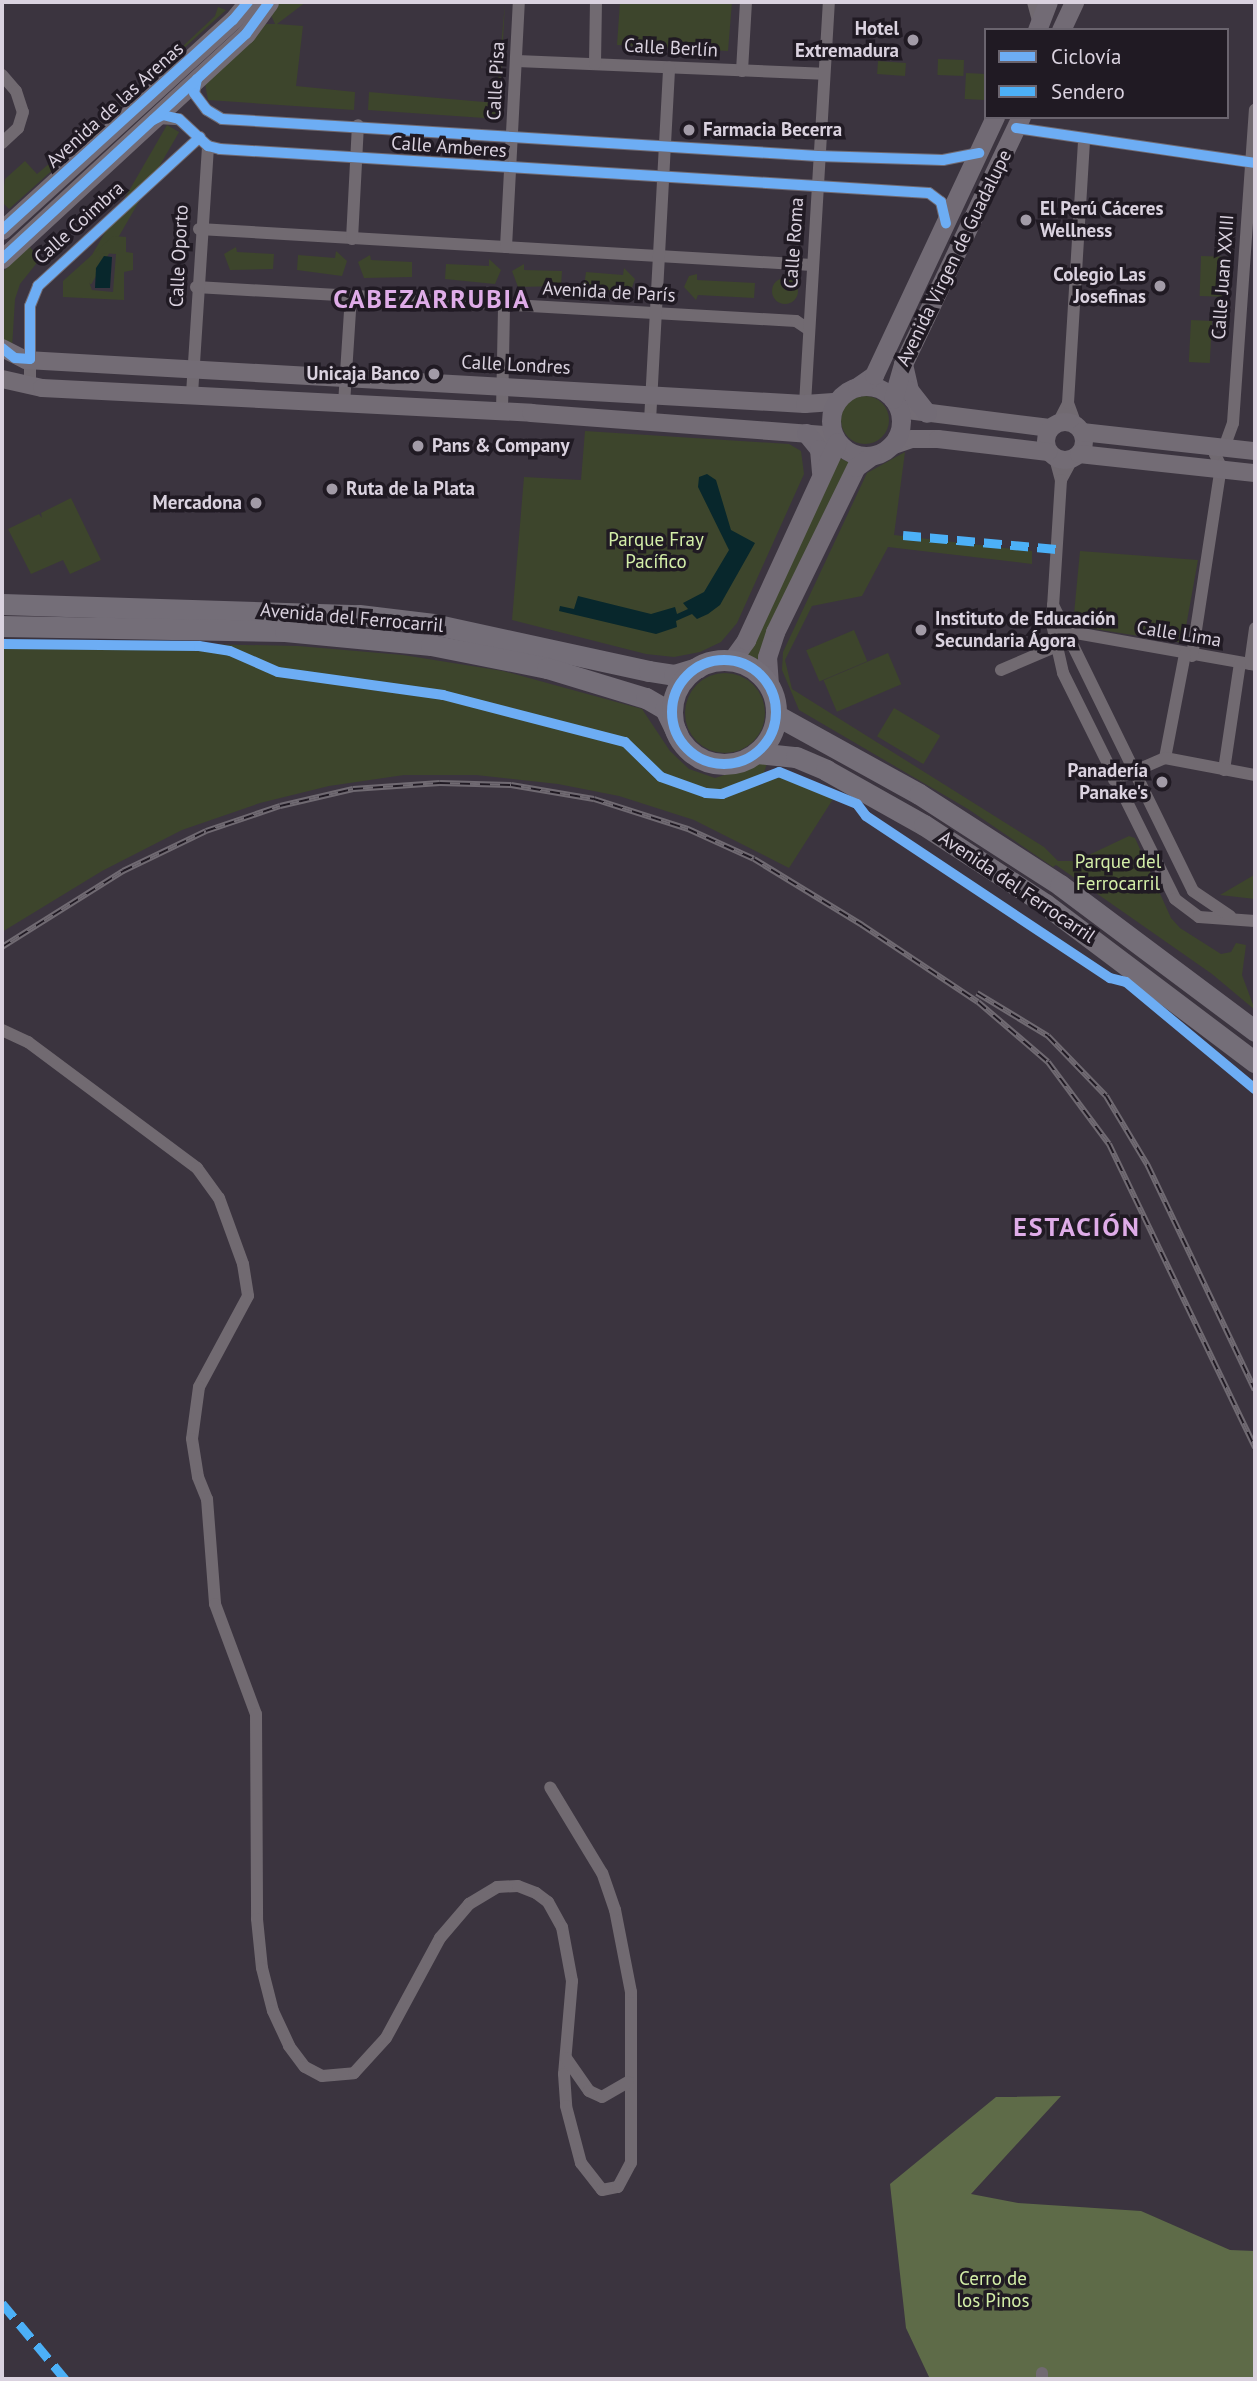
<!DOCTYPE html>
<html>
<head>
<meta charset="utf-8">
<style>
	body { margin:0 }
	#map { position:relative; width:1257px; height:2381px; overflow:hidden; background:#3b343f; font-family:"PT Sans",sans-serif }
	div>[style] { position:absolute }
	.green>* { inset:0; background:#3d452c; transform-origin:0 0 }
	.round { border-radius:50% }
	.forest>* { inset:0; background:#5e6b48 }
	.water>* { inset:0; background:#08272c }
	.minor>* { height:12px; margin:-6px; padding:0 6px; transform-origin:6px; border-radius:6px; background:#716a71 }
	.secondary>* { height:18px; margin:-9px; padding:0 9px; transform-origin:9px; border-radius:9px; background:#736c75 }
	.secondary>.ring { margin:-9px; padding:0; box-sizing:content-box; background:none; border:18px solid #736c75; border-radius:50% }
	.primary>* { height:19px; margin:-9.5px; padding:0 9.5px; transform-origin:9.5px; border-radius:9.5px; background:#726b75 }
	.primary>.ring { margin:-9.5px; padding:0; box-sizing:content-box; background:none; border:19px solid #726b75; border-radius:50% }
	.trunk>* { height:21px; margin:-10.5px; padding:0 10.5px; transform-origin:10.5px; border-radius:10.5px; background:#746e78 }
	.trunk>.ring { margin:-10.5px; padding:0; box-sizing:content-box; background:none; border:21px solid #746e78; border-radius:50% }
	.rail>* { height:6px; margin-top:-3px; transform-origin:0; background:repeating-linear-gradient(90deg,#201a23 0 10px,#706a72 0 20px); box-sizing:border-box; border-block:2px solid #706a72 }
	.quiet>* { height:9px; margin-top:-4.5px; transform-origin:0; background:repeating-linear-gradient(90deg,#4cb0f7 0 18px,transparent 0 27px) }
	.cycleway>* { height:10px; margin:-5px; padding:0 5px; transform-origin:5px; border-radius:5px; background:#6dadf4 }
	.cycleway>.ring { margin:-5px; padding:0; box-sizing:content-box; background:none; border:10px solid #6dadf4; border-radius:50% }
	.dots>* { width:19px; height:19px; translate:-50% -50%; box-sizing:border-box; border:4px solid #201a23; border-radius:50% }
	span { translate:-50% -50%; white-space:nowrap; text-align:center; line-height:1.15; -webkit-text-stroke:7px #201a23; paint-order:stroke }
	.poi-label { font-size:19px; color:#dad2df; font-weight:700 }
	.right { translate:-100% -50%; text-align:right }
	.left { translate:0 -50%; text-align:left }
	.street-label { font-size:19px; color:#dad2df }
	.park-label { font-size:19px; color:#d3eea8 }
	.district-label { font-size:26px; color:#dface8; font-weight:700; letter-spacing:2px }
	.frame { position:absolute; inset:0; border:4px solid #dad2df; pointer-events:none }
	.legend { position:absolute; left:984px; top:28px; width:245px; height:91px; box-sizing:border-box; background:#201a23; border:2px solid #6a646e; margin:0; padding:9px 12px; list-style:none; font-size:21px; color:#dad2df }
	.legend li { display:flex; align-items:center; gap:14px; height:35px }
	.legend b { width:35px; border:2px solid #6a646e }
</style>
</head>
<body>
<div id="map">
	<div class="green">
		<i style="clip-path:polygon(279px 2px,306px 2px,277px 24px,303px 26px,296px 86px,355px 92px,354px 110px,208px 100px,205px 84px,265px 24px,275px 24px,270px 13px)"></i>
		<i style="clip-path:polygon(505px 2px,499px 119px,368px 110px,369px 92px,496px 103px)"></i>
		<i style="clip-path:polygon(620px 2px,732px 2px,728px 51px,617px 45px)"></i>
		<i style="clip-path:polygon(218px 7px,226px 10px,85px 138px,215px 16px)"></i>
		<i style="left:938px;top:59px;width:26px;height:16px;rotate:2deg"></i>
		<i style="left:878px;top:61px;width:28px;height:13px;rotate:4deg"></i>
		<i style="left:966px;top:73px;width:20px;height:26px;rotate:3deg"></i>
		<i style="left:167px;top:125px;width:14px;height:176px;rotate:30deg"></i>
		<i style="clip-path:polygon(71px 145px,76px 149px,9px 209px,2px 202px,5px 179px,25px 161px,37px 174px)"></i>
		<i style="clip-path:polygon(evenodd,113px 236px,126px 237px,126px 252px,133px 253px,133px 270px,124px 272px,124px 300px,63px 297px,63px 281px,113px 236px,102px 253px,116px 254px,113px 292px,92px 290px,89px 282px,102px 253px)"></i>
		<i style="clip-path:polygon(28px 245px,40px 259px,20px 284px,15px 299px,12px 348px,2px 340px,2px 273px)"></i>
		<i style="clip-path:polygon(236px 247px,237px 252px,274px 254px,273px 269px,230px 270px,224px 254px)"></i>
		<i style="clip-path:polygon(336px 251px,347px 261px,342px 276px,297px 270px,298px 255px,335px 258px)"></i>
		<i style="clip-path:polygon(370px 255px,371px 260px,412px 262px,412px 277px,364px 278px,358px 262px)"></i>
		<i style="left:1201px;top:256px;width:23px;height:40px;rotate:2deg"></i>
		<i style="clip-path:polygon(489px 259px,501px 270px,495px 284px,445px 279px,446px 264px,489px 266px)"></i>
		<i style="clip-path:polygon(524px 264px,524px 270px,562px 271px,561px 286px,518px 287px,512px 271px)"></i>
		<i style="clip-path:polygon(624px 268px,635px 279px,630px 293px,584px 287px,586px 272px,623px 275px)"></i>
		<i style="clip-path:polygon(697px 274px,697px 280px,755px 283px,754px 298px,698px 295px,696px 300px,684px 287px,689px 276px)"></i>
		<i class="round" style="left:772px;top:278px;width:26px;height:26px"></i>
		<i style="left:1191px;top:320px;width:21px;height:42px;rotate:3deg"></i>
		<i class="round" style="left:841px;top:396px;width:48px;height:48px"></i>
		<i style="clip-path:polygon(585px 431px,789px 444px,801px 451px,804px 474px,737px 623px,721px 642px,700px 652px,674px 657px,646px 654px,512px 620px,524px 477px,581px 480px)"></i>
		<i style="clip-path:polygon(905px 452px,894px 535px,1032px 551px,1032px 564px,888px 547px,862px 596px,812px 606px,785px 660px,792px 689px,1044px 847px,1058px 861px,1076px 861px,1129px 836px,1135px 838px,1171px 918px,1180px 928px,1221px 954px,1231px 952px,1236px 943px,1246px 945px,1242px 975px,1255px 1010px,1212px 974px,1056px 865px,1053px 867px,968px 809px,799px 710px,782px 670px,783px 652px,867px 473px)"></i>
		<i style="clip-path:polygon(840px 458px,850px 463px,758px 661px,746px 654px)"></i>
		<i style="clip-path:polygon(71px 498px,101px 560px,70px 574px,63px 560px,31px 574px,8px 529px,39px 514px,42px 518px,41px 513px)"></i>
		<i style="clip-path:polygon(1080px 551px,1198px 560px,1183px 643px,1082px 627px,1074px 614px)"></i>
		<i style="left:854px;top:630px;width:34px;height:52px;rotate:67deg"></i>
		<i style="clip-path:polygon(2px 640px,298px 646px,403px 655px,503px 671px,642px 709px,670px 751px,689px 769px,715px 778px,768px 761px,759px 786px,772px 778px,788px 778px,835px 796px,789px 868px,694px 820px,619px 796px,558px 784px,476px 775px,404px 775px,329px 786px,260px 803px,182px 830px,102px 871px,2px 932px)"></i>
		<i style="left:888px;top:653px;width:34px;height:70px;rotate:67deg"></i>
		<i class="round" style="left:685px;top:673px;width:80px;height:80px"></i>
		<i style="left:894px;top:708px;width:54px;height:33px;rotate:31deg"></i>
		<i style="clip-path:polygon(1254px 875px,1255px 899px,1220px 895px)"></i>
	</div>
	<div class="forest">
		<i style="clip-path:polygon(1061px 2096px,971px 2194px,1018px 2203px,1141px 2211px,1230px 2250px,1255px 2251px,1255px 2379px,930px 2379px,906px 2328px,890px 2184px,996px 2097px)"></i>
	</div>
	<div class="water">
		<i style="clip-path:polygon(104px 256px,112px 257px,110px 288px,95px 288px,96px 268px)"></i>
		<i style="clip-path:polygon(707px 474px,716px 480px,731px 530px,755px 543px,720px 605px,708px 614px,697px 619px,692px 614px,676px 621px,677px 627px,656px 634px,559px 611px,560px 606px,574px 609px,578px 596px,651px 614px,675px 607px,677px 614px,688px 609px,683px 603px,704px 592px,729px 550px,698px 487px,699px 477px)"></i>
	</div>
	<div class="minor">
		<i style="left:1033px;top:2px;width:24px;rotate:75deg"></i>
		<i style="left:517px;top:61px;width:306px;rotate:2.4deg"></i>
		<i style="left:595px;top:64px;width:62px;rotate:-89.1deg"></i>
		<i style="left:742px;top:71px;width:69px;rotate:-86.7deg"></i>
		<i style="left:2px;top:75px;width:21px;rotate:49deg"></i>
		<i style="left:16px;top:91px;width:22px;rotate:72deg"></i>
		<i style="left:23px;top:112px;width:17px;rotate:107deg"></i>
		<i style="left:18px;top:128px;width:22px;rotate:137deg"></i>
		<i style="left:197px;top:79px;width:14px;rotate:102deg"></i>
		<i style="left:194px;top:93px;width:21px;rotate:53deg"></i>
		<i style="left:207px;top:110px;width:17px;rotate:31deg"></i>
		<i style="left:222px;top:119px;width:597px;rotate:3.55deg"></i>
		<i style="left:818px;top:156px;width:125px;rotate:1.8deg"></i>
		<i style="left:943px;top:160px;width:37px;rotate:-11deg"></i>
		<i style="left:157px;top:118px;width:22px;rotate:3deg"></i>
		<i style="left:179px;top:119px;width:40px;rotate:43deg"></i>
		<i style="left:208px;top:146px;width:12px;rotate:14deg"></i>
		<i style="left:220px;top:149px;width:710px;rotate:3.55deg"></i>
		<i style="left:929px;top:193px;width:15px;rotate:37deg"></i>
		<i style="left:941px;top:202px;width:22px;rotate:77deg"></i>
		<i style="left:1016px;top:128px;width:242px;rotate:8.3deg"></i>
		<i style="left:199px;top:229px;width:614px;rotate:3.36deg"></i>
		<i style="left:352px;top:239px;width:114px;rotate:-87deg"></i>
		<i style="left:506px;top:247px;width:245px;rotate:-87deg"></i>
		<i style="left:196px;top:287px;width:601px;rotate:3.24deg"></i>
		<i style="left:796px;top:321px;width:14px;rotate:34deg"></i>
		<i style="left:30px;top:386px;width:80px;rotate:-90deg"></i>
		<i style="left:30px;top:306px;width:22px;rotate:-68deg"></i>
		<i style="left:38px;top:286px;width:220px;rotate:-42.6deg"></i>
		<i style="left:192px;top:394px;width:249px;rotate:-86.3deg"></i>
		<i style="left:1068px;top:403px;width:23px;rotate:70deg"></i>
		<i style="left:344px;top:404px;width:108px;rotate:-86.3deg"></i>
		<i style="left:805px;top:404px;width:403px;rotate:-86.6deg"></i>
		<i style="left:502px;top:412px;width:106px;rotate:-88.9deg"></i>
		<i style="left:650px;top:421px;width:354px;rotate:-86.9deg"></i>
		<i style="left:1058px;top:423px;width:22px;rotate:-63deg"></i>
		<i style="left:1068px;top:403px;width:265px;rotate:-86.5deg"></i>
		<i style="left:1055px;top:458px;width:23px;rotate:75deg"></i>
		<i style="left:1061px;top:480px;width:24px;rotate:-62deg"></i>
		<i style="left:1061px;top:480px;width:144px;rotate:93.6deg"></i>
		<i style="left:1052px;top:624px;width:50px;rotate:77.3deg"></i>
		<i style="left:1063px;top:673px;width:252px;rotate:63.6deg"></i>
		<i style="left:1175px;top:899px;width:30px;rotate:37deg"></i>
		<i style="left:1199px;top:917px;width:56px;rotate:4.1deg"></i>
		<i style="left:1053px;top:605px;width:318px;rotate:63.9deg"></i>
		<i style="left:1193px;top:891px;width:45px;rotate:34deg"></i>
		<i style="left:1063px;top:635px;width:13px;rotate:-9deg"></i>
		<i style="left:1076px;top:633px;width:182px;rotate:10.1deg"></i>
		<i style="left:1192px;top:656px;width:191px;rotate:-81.3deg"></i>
		<i style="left:1221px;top:467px;width:14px;rotate:-115deg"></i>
		<i style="left:1215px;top:454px;width:13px;rotate:-42deg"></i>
		<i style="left:1225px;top:445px;width:23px;rotate:-70deg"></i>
		<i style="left:1233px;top:423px;width:314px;rotate:-86deg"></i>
		<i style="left:1250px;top:664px;width:36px;rotate:-82deg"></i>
		<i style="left:1001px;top:670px;width:59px;rotate:-23.1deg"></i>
		<i style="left:1165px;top:758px;width:106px;rotate:-79.1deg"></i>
		<i style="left:1224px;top:770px;width:108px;rotate:-81.5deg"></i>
		<i style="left:1114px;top:780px;width:56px;rotate:-23.3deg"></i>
		<i style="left:1165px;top:758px;width:92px;rotate:10.7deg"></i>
		<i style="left:2px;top:1030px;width:29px;rotate:25deg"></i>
		<i style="left:28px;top:1042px;width:211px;rotate:36.7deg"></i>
		<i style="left:197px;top:1168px;width:37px;rotate:54deg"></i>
		<i style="left:219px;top:1198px;width:70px;rotate:70deg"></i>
		<i style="left:243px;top:1264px;width:32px;rotate:81deg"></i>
		<i style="left:248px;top:1296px;width:103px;rotate:118.3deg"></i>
		<i style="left:199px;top:1387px;width:52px;rotate:97.7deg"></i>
		<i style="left:192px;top:1439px;width:38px;rotate:81deg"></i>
		<i style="left:198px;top:1477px;width:24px;rotate:68deg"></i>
		<i style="left:207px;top:1499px;width:105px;rotate:85.6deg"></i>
		<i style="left:215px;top:1604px;width:117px;rotate:69.6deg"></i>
		<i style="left:256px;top:1714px;width:205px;rotate:89.7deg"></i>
		<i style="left:257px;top:1919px;width:49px;rotate:84.2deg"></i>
		<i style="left:262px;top:1968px;width:44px;rotate:75.7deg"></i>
		<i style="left:273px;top:2011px;width:38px;rotate:65deg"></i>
		<i style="left:289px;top:2046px;width:26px;rotate:53deg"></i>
		<i style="left:305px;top:2067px;width:19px;rotate:28deg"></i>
		<i style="left:322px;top:2076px;width:32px;rotate:-5deg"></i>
		<i style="left:354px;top:2073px;width:47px;rotate:-47.6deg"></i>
		<i style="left:386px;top:2038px;width:114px;rotate:-61.6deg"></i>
		<i style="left:440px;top:1938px;width:45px;rotate:-49.5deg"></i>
		<i style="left:469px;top:1904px;width:33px;rotate:-31deg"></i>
		<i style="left:497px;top:1887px;width:21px;rotate:-3deg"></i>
		<i style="left:518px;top:1886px;width:19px;rotate:21deg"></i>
		<i style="left:536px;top:1893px;width:15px;rotate:37deg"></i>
		<i style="left:548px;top:1902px;width:29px;rotate:61deg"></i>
		<i style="left:562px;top:1927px;width:55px;rotate:79.5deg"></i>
		<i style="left:572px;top:1981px;width:93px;rotate:94.9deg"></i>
		<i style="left:564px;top:2074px;width:32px;rotate:86deg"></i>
		<i style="left:566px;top:2106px;width:59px;rotate:75.3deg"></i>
		<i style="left:581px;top:2163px;width:34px;rotate:52deg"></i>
		<i style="left:602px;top:2190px;width:16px;rotate:-11deg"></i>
		<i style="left:618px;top:2187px;width:27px;rotate:-62deg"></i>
		<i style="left:631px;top:2163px;width:171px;rotate:-90deg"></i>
		<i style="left:631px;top:1992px;width:84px;rotate:-101deg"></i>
		<i style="left:615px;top:1910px;width:39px;rotate:-109deg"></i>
		<i style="left:602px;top:1873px;width:100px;rotate:-121.2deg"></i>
		<i style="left:566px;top:2058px;width:40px;rotate:55.1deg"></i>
		<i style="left:589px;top:2091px;width:14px;rotate:25deg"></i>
		<i style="left:602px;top:2097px;width:30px;rotate:-30deg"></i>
		<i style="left:1042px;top:2373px;width:6px;rotate:90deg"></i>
	</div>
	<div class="secondary">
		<i style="left:2px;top:348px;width:27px;rotate:27deg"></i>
		<i style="left:26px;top:360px;width:780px;rotate:3.23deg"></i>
		<i style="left:805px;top:404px;width:32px;rotate:-4deg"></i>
		<i style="left:2px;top:379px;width:41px;rotate:12.7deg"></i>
		<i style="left:42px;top:388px;width:490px;rotate:2.9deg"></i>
		<i style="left:531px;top:413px;width:304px;rotate:4.3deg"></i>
		<i style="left:899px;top:409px;width:152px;rotate:7.2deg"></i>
		<i class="ring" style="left:1046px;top:422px;width:20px;height:20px"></i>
		<i style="left:1082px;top:432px;width:174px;rotate:6.3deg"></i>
		<i style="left:891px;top:446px;width:21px;rotate:-19deg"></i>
		<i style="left:911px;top:439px;width:27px"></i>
		<i style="left:938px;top:439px;width:111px;rotate:6.7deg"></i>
		<i style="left:1079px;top:454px;width:177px;rotate:6.2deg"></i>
	</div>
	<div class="primary">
		<i style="left:1037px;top:30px;width:30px;rotate:-69deg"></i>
		<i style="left:1061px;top:30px;width:31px;rotate:-65deg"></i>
		<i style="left:2px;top:230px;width:312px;rotate:-42.3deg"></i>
		<i style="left:233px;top:20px;width:23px;rotate:-50deg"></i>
		<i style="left:2px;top:259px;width:332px;rotate:-42.7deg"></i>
		<i style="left:246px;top:34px;width:39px;rotate:-54deg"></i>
		<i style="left:903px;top:364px;width:27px;rotate:77deg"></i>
		<i style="left:909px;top:390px;width:29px;rotate:52deg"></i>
		<i class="ring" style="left:831px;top:386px;width:51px;height:51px"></i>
		<i style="left:857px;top:387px;width:21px;rotate:-35deg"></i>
		<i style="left:874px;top:375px;width:285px;rotate:-64.9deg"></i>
		<i style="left:893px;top:399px;width:36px;rotate:-74deg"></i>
		<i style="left:903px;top:364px;width:274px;rotate:-64.5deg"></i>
		<i style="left:806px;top:433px;width:21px;rotate:51deg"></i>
		<i style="left:819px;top:449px;width:23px;rotate:85deg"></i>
		<i style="left:731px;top:661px;width:26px;rotate:-54deg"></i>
		<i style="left:746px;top:640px;width:218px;rotate:-65.3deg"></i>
		<i style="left:769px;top:685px;width:28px;rotate:-94deg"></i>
		<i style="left:767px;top:657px;width:26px;rotate:-72deg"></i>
		<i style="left:775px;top:632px;width:184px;rotate:-63.9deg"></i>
		<i style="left:856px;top:467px;width:19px;rotate:-36deg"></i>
	</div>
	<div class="trunk">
		<i style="left:2px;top:604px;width:357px;rotate:1.8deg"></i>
		<i style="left:359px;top:615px;width:75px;rotate:6.9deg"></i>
		<i style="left:433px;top:624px;width:221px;rotate:12.3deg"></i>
		<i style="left:649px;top:671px;width:25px;rotate:9deg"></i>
		<i style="left:674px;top:675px;width:24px;rotate:-17deg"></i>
		<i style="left:2px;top:626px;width:283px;rotate:1deg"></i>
		<i style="left:285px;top:631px;width:147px;rotate:5.5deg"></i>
		<i style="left:431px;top:645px;width:118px;rotate:11.2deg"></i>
		<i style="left:547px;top:668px;width:103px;rotate:16.9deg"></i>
		<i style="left:646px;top:698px;width:22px;rotate:30deg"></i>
		<i style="left:665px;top:709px;width:28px;rotate:64deg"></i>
		<i class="ring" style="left:672px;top:660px;width:83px;height:83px"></i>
		<i style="left:776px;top:715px;width:163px;rotate:28.9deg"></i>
		<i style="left:919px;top:794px;width:168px;rotate:32.8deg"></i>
		<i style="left:1060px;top:885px;width:244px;rotate:36.8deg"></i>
		<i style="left:757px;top:753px;width:39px;rotate:6deg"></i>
		<i style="left:796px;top:757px;width:33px;rotate:23deg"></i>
		<i style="left:826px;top:770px;width:112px;rotate:29.3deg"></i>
		<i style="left:924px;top:825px;width:145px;rotate:33.1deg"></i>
		<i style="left:1045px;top:904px;width:263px;rotate:37deg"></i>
	</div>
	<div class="rail">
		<i style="left:2px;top:947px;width:143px;rotate:-32.1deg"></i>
		<i style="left:123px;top:871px;width:92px;rotate:-25.7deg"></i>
		<i style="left:206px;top:831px;width:78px;rotate:-18.7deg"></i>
		<i style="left:280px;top:806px;width:75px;rotate:-13.1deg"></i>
		<i style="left:353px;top:789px;width:87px;rotate:-3.9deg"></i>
		<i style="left:440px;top:783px;width:71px;rotate:1.6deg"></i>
		<i style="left:511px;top:785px;width:84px;rotate:9.6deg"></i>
		<i style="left:594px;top:799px;width:99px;rotate:17.7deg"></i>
		<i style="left:688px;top:829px;width:72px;rotate:24.4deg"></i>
		<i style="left:754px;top:859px;width:127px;rotate:31.4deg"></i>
		<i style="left:862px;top:925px;width:139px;rotate:33.6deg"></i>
		<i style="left:978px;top:1002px;width:92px;rotate:40.6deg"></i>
		<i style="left:1048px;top:1062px;width:102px;rotate:53.4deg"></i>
		<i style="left:1109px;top:1144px;width:337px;rotate:64.3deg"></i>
		<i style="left:977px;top:993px;width:83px;rotate:31.2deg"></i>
		<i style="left:1048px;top:1036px;width:83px;rotate:46deg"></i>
		<i style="left:1106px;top:1096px;width:82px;rotate:59deg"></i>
		<i style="left:1148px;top:1166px;width:248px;rotate:64.5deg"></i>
	</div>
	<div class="quiet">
		<i style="left:903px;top:535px;width:154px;rotate:5.2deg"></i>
		<i style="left:2px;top:2303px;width:99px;rotate:50.3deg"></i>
	</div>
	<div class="cycleway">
		<i style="left:197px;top:79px;width:14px;rotate:102deg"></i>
		<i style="left:194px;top:93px;width:21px;rotate:53deg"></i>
		<i style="left:207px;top:110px;width:17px;rotate:31deg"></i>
		<i style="left:222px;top:119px;width:597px;rotate:3.55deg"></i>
		<i style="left:818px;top:156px;width:125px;rotate:1.8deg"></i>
		<i style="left:943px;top:160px;width:37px;rotate:-11deg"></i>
		<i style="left:153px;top:120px;width:11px;rotate:-27deg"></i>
		<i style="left:163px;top:115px;width:16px;rotate:14deg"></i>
		<i style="left:179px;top:119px;width:40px;rotate:43deg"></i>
		<i style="left:208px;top:146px;width:12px;rotate:14deg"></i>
		<i style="left:220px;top:149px;width:710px;rotate:3.55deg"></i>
		<i style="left:929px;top:193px;width:15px;rotate:37deg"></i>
		<i style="left:941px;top:202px;width:22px;rotate:77deg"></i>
		<i style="left:1016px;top:128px;width:242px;rotate:8.3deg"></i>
		<i style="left:2px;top:230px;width:312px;rotate:-42.3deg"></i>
		<i style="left:233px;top:20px;width:23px;rotate:-50deg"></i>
		<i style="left:2px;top:259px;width:332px;rotate:-42.7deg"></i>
		<i style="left:246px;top:34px;width:39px;rotate:-54deg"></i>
		<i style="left:2px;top:348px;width:16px;rotate:38deg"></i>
		<i style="left:15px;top:358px;width:15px;rotate:4deg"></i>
		<i style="left:30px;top:359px;width:53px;rotate:-90deg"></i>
		<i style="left:30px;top:306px;width:22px;rotate:-68deg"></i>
		<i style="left:38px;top:286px;width:220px;rotate:-42.6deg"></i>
		<i style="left:2px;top:644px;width:197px;rotate:0.6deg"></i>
		<i style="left:199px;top:646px;width:31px;rotate:9deg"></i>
		<i style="left:230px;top:651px;width:52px;rotate:23.6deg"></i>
		<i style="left:278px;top:672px;width:167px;rotate:7.9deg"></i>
		<i style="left:443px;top:695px;width:188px;rotate:14.5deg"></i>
		<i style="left:625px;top:742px;width:50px;rotate:44.2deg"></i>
		<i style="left:661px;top:777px;width:48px;rotate:19.6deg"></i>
		<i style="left:706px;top:793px;width:16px;rotate:4deg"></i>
		<i style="left:722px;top:794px;width:61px;rotate:-21.1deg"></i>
		<i style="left:779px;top:772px;width:84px;rotate:22.3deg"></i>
		<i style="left:857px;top:804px;width:15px;rotate:53deg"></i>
		<i style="left:866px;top:816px;width:293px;rotate:33.6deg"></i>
		<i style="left:1110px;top:978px;width:16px;rotate:14deg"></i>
		<i style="left:1126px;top:982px;width:168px;rotate:39.7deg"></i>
		<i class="ring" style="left:672px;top:660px;width:94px;height:94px"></i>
	</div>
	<div class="dots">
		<i style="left:913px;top:40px;background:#a29ba7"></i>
		<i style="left:689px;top:130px;background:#a29ba7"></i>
		<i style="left:1026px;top:220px;background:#a29ba7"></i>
		<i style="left:1160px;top:286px;background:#a29ba7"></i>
		<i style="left:434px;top:374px;background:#a29ba7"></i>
		<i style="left:418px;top:446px;background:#a29ba7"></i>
		<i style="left:332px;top:489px;background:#a29ba7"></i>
		<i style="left:256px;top:503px;background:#a29ba7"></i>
		<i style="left:921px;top:630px;background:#a29ba7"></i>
		<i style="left:1162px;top:782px;background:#a29ba7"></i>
	</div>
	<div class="poi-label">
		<span class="right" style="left:899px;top:40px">Hotel<br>Extremadura</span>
		<span class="left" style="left:703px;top:130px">Farmacia Becerra</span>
		<span class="left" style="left:1040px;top:220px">El Perú Cáceres<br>Wellness</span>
		<span class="right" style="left:1146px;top:286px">Colegio Las<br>Josefinas</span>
		<span class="right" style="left:420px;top:374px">Unicaja Banco</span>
		<span class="left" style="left:432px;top:446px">Pans &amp; Company</span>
		<span class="left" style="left:346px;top:489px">Ruta de la Plata</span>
		<span class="right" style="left:242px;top:503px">Mercadona</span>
		<span class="left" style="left:935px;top:630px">Instituto de Educación<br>Secundaria Ágora</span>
		<span class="right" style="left:1148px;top:782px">Panadería<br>Panake's</span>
	</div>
	<div class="street-label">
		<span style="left:671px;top:48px;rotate:3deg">Calle Berlín</span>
		<span style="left:496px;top:81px;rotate:-87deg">Calle Pisa</span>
		<span style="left:115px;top:105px;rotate:-42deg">Avenida de las Arenas</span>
		<span style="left:449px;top:147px;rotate:4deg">Calle Amberes</span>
		<span style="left:79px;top:223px;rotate:-42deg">Calle Coimbra</span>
		<span style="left:794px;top:243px;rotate:-86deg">Calle Roma</span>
		<span style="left:179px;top:256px;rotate:-87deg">Calle Oporto</span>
		<span style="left:954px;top:258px;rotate:-64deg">Avenida Virgen de Guadalupe</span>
		<span style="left:1223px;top:277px;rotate:-86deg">Calle Juan XXIII</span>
		<span style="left:609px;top:292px;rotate:3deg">Avenida de París</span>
		<span style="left:516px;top:365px;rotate:3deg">Calle Londres</span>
		<span style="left:352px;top:618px;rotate:5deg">Avenida del Ferrocarril</span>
		<span style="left:1179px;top:634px;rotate:9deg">Calle Lima</span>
		<span style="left:1017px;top:887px;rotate:34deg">Avenida del Ferrocarril</span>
	</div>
	<div class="park-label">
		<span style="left:656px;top:551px">Parque Fray<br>Pacífico</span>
		<span style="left:1118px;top:873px">Parque del<br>Ferrocarril</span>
		<span style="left:993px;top:2290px">Cerro de<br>los Pinos</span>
	</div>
	<div class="district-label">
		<span style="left:432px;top:299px">CABEZARRUBIA</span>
		<span style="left:1077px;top:1227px">ESTACIÓN</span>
	</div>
	<div class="frame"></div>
	<ul class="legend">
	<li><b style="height:9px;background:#6dadf4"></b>Ciclovía</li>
	<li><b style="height:9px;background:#4cb0f7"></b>Sendero</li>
	</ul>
</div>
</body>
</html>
